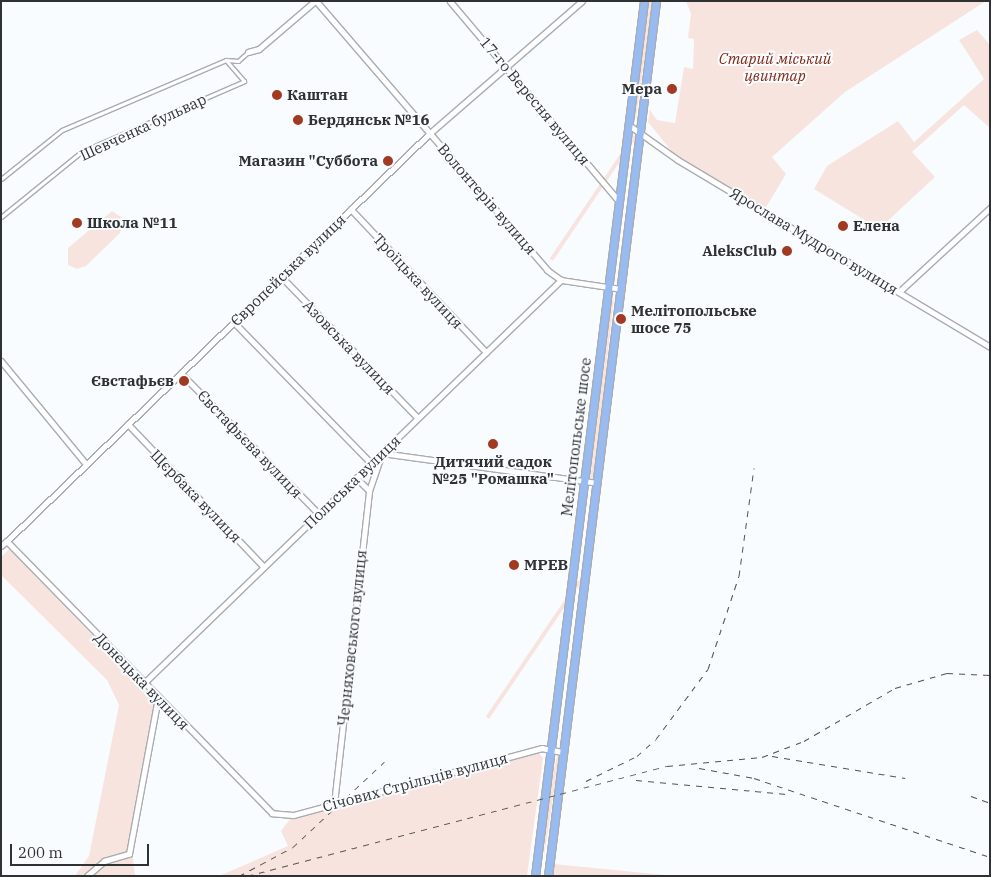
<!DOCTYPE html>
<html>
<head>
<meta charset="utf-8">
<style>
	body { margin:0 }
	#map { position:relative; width:991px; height:877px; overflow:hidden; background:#f9fcff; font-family:"IBM Plex Serif",serif }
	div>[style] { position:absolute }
	.green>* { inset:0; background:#f8e4df; transform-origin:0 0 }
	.roads { filter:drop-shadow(1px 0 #a9acb0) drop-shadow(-1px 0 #a9acb0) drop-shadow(0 1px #a9acb0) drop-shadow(0 -1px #a9acb0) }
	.pedestrian>* { height:3px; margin:-1.5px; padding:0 1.5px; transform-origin:1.5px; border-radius:1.5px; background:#fff }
	.minor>* { height:4.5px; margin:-2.25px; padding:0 2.25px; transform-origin:2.25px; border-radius:2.25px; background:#fff }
	.tertiary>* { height:5px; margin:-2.5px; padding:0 2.5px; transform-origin:2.5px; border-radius:2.5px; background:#fff }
	.primary>* { height:7px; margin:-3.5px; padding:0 3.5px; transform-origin:3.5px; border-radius:3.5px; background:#98bcf1 }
	.rail>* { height:1px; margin-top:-0.5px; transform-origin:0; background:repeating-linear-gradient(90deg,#4f5052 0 6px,transparent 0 12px) }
	.dots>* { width:14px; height:14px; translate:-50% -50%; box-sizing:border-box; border:2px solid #f9fcff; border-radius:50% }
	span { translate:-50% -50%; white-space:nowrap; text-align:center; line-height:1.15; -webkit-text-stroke:4px #f9fcff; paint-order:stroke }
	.park-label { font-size:15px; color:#822a16; font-style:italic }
	.poi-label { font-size:15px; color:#303133; font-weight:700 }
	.right { translate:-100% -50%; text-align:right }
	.left { translate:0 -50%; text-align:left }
	.street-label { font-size:15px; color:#303133 }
	.frame { position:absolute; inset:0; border:2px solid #303133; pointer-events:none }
	.scale { position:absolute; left:10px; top:844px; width:139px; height:22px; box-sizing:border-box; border:2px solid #303133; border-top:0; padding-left:6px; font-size:15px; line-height:18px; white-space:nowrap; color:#303133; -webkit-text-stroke:4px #f9fcff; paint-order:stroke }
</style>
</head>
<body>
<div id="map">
	<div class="green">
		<i style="clip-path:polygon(647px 1px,653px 1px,636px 118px,633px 115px)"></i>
		<i style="clip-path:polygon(686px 1px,986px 1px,845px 92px,772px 157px,786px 174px,765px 209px,673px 153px,648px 122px,650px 110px,657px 120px,675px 123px,684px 67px,693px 69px,694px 39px,688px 38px,691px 14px)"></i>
		<i style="clip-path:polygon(977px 30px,990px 45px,990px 128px,964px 105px,912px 152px,935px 177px,879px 229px,814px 189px,827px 166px,898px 121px,914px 142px,984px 79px,959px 40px)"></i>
		<i style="left:633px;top:135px;width:4px;height:149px;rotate:34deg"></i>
		<i style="clip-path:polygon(112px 211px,124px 219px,120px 233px,86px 266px,77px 269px,68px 265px,68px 248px)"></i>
		<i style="clip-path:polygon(614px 298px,594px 479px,590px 480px,611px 300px)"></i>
		<i style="clip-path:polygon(9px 549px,155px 700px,157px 716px,132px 849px,135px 876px,75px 876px,89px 856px,119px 705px,107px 680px,1px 575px,1px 557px)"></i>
		<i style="left:578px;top:580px;width:4px;height:165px;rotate:34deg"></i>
		<i style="clip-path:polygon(539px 753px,543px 758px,527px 876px,219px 876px,288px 846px,281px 831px,290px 819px)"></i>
		<i style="clip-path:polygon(557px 756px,559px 758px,544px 857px,548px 798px)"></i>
		<i style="clip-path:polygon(554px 864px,675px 876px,553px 876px)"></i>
	</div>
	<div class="roads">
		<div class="pedestrian">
			<i style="left:1px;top:179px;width:78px;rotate:-38.8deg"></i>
			<i style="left:62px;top:130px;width:178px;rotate:-23.1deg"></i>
			<i style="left:226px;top:60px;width:12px;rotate:5deg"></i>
			<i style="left:238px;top:61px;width:13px;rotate:-42deg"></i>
			<i style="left:1px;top:217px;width:103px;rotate:-39.1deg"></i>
			<i style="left:81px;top:152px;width:178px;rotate:-23.5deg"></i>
			<i style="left:244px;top:81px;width:28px;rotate:-131deg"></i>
		</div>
		<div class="minor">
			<i style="left:450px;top:1px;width:262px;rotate:49.8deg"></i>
			<i style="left:248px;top:52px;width:11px;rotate:-15deg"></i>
			<i style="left:259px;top:49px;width:74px;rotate:-40.6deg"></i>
			<i style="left:629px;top:125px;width:60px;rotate:35.5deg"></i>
			<i style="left:678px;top:160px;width:364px;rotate:30.9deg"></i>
			<i style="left:351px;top:209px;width:197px;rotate:46.6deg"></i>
			<i style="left:281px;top:276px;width:197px;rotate:46deg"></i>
			<i style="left:899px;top:292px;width:124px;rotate:-42.7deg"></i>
			<i style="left:234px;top:322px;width:197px;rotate:45.8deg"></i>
			<i style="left:181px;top:373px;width:197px;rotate:45.6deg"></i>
			<i style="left:128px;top:424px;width:197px;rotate:46.4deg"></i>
			<i style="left:369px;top:491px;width:40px;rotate:-71.1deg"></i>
			<i style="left:382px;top:453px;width:217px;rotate:7.9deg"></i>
			<i style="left:1px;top:546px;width:8px;rotate:-40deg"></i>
			<i style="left:144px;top:683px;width:580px;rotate:-44.02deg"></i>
			<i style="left:334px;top:804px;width:315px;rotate:-83.6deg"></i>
			<i style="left:369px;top:491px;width:18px;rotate:-135deg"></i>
			<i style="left:87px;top:876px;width:23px;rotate:-41deg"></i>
			<i style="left:104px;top:861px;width:26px;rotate:-16deg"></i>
			<i style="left:129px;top:854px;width:159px;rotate:-79.5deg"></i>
		</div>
		<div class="tertiary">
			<i style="left:316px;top:1px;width:355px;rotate:49.3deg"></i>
			<i style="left:547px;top:270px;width:17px;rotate:36deg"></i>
			<i style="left:561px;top:280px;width:61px;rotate:8.5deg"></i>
			<i style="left:1px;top:361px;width:134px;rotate:50.5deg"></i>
			<i style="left:562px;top:752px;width:20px;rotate:-169deg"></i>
			<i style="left:542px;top:748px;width:258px;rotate:164.9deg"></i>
			<i style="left:293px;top:815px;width:21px;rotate:-175deg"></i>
			<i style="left:272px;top:813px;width:380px;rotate:-134.3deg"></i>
			<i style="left:7px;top:541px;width:588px;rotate:-43.97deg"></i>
			<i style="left:430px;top:133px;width:201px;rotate:-41deg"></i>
		</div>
		<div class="primary">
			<i style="left:535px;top:876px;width:882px;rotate:-82.9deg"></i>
			<i style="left:548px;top:876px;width:882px;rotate:-82.96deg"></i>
		</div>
	</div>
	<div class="rail">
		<i style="left:772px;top:756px;width:135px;rotate:9.4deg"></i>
		<i style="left:699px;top:768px;width:56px;rotate:10.3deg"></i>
		<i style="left:754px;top:778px;width:249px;rotate:18.5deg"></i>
		<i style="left:636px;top:780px;width:151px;rotate:5.3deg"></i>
		<i style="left:586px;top:781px;width:57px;rotate:-26.1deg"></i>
		<i style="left:637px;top:756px;width:25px;rotate:-42deg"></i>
		<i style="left:656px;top:739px;width:87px;rotate:-53.4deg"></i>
		<i style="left:708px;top:669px;width:98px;rotate:-71.6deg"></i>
		<i style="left:739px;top:576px;width:109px;rotate:-82.1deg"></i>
		<i style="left:971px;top:796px;width:20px;rotate:20deg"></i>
		<i style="left:239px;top:876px;width:61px;rotate:-28.2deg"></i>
		<i style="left:293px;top:847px;width:125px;rotate:-43deg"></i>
		<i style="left:247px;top:876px;width:434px;rotate:-14.7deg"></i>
		<i style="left:667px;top:766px;width:95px;rotate:-5.4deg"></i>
		<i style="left:762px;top:757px;width:45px;rotate:-20.9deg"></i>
		<i style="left:804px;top:741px;width:105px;rotate:-30.2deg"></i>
		<i style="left:895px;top:688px;width:54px;rotate:-16.1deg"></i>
		<i style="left:947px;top:673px;width:43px;rotate:2.7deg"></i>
	</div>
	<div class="dots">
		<i style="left:672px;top:89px;background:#a23922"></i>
		<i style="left:277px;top:95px;background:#a23922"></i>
		<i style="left:298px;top:120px;background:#a23922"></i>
		<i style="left:388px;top:161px;background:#a23922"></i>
		<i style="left:77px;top:223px;background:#a23922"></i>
		<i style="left:843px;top:226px;background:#a23922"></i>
		<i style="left:787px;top:251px;background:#a23922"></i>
		<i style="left:621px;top:319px;background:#a23922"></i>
		<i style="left:184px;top:381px;background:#a23922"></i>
		<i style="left:493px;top:444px;background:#a23922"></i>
		<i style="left:514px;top:565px;background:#a23922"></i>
	</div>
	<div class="park-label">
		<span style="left:775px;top:67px">Старий міський<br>цвинтар</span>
	</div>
	<div class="poi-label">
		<span class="right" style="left:662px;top:89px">Мера</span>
		<span class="left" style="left:287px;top:95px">Каштан</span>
		<span class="left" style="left:308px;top:120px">Бердянськ №16</span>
		<span class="right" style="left:378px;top:161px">Магазин "Суббота</span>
		<span class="left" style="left:87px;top:223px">Школа №11</span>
		<span class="left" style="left:853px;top:226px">Елена</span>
		<span class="right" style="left:777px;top:251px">AleksClub</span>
		<span class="left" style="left:631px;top:319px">Мелітопольське<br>шосе 75</span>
		<span class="right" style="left:174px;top:381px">Євстафьєв</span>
		<span style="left:493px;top:470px">Дитячий садок<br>№25 "Ромашка"</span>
		<span class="left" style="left:524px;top:565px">МРЕВ</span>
	</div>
	<div class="street-label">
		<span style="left:535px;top:101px;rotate:50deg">17-го Вересня вулиця</span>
		<span style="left:143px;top:127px;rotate:-25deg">Шевченка бульвар</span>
		<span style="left:487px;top:199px;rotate:49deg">Волонтерів вулиця</span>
		<span style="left:814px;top:241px;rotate:31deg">Ярослава Мудрого вулиця</span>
		<span style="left:288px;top:270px;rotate:-44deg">Європейська вулиця</span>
		<span style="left:418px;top:281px;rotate:47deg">Троїцька вулиця</span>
		<span style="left:349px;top:347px;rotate:46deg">Азовська вулиця</span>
		<span style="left:576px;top:437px;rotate:-83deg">Мелітопольське шосе</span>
		<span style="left:250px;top:444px;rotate:46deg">Євстафьєва вулиця</span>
		<span style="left:352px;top:482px;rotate:-44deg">Польська вулиця</span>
		<span style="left:196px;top:496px;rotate:46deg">Щєрбака вулиця</span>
		<span style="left:352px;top:638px;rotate:-84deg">Черняховського вулиця</span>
		<span style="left:142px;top:681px;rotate:46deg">Донецька вулиця</span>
		<span style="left:415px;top:782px;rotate:-15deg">Січових Стрільців вулиця</span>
	</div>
	<div class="frame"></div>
	<div class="scale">200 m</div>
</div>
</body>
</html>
